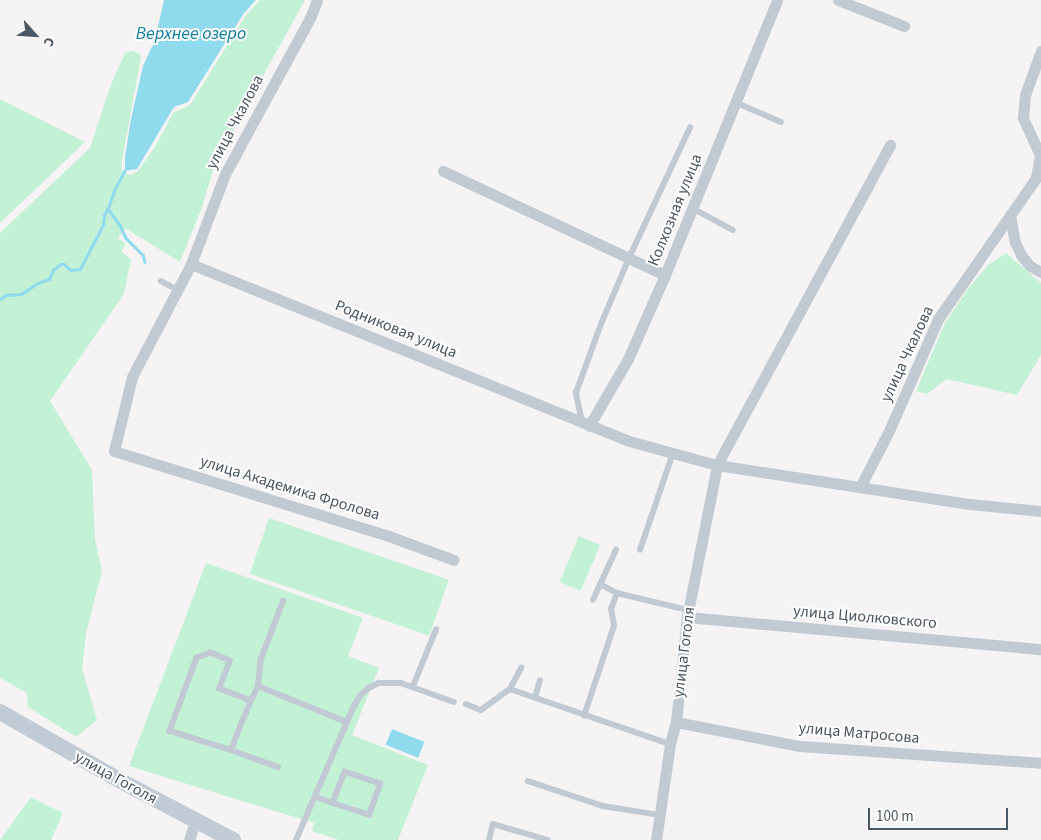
<!DOCTYPE html>
<html>
<head>
<meta charset="utf-8">
<style>
	body { margin:0 }
	#map { position:relative; width:1041px; height:840px; overflow:hidden; background:#f5f3f3; font-family:"Source Sans 3",sans-serif }
	div>[style] { position:absolute }
	.green>* { inset:0; background:#c3f1d5; transform-origin:0 0 }
	.water>* { inset:0; background:#90daee; transform-origin:0 0 }
	.stream>* { height:2.5px; margin:-1.25px; padding:0 1.25px; transform-origin:1.25px; border-radius:1.25px; background:#90daee }
	.lane>* { height:5.5px; margin:-2.75px; padding:0 2.75px; transform-origin:2.75px; border-radius:2.75px; background:#c1cad2 }
	.street>* { height:11px; margin:-5.5px; padding:0 5.5px; transform-origin:5.5px; border-radius:5.5px; background:#c1cad2 }
	.secondary>* { height:16px; margin:-8px; padding:0 8px; transform-origin:8px; border-radius:8px; background:#c1cbd6 }
	span { translate:-50% -50%; white-space:nowrap; text-align:center; line-height:1.15; -webkit-text-stroke:4px #fff; paint-order:stroke }
	.street-label { font-size:16px; color:#4a5661 }
	.water-label { font-size:18px; color:#0c7c9b; font-style:italic }
	.north { position:absolute; left:10px; top:10px; width:50px; height:50px; -webkit-text-stroke:4px #fff; paint-order:stroke; rotate:116deg; font-size:14px; font-weight:700; line-height:20px; text-align:center; color:#4a5661 }
	.north::after { content:''; display:block; margin:auto; width:18px; height:22px; background:#4a5661; clip-path:polygon(50% 0,100% 100%,50% 72%,0 100%) }
	.scale { position:absolute; left:868px; top:808px; width:140px; height:22px; box-sizing:border-box; border:2px solid #4a5661; border-top:0; padding-left:6px; font-size:15px; line-height:18px; white-space:nowrap; color:#4a5661; -webkit-text-stroke:4px #fff; paint-order:stroke }
</style>
</head>
<body>
<div id="map">
	<div class="green">
		<i style="clip-path:polygon(260px 0,305px 0,216px 161px,201px 210px,180px 262px,125px 228px,118px 238px,126px 244px,121px 251px,131px 259px,124px 294px,50px 401px,92px 470px,95px 539px,102px 571px,86px 634px,82px 668px,97px 720px,76px 737px,28px 707px,27px 693px,0 678px,0 233px,90px 148px,110px 87px,125px 53px,132px 51px,139px 53px,141px 57px,121px 166px,123px 172px,131px 175px,138px 171px,155px 147px,173px 113px,190px 105px,246px 15px)"></i>
		<i style="clip-path:polygon(0 99px,85px 142px,0 223px)"></i>
		<i style="clip-path:polygon(1006px 253px,1041px 283px,1041px 355px,1017px 395px,947px 379px,927px 394px,916px 391px,944px 325px,967px 290px,988px 265px)"></i>
		<i style="left:269px;top:518px;width:190px;height:59px;rotate:19deg"></i>
		<i style="left:579px;top:536px;width:23px;height:50px;rotate:23deg"></i>
		<i style="clip-path:polygon(206px 563px,363px 618px,348px 656px,379px 668px,352px 735px,428px 765px,398px 840px,339px 840px,312px 831px,314px 823px,129px 766px)"></i>
		<i style="clip-path:polygon(31px 797px,63px 813px,51px 840px,0 840px)"></i>
	</div>
	<div class="water">
		<i style="clip-path:polygon(164px 0,256px 0,244px 13px,188px 102px,174px 107px,137px 169px,125px 171px,125px 157px,131px 119px,143px 66px,155px 40px)"></i>
		<i style="left:392px;top:729px;width:35px;height:17px;rotate:22deg"></i>
	</div>
	<div class="stream">
		<i style="left:125px;top:171px;width:21px;rotate:118deg"></i>
		<i style="left:115px;top:190px;width:20px;rotate:110deg"></i>
		<i style="left:108px;top:209px;width:20px;rotate:53deg"></i>
		<i style="left:120px;top:225px;width:14px;rotate:65deg"></i>
		<i style="left:126px;top:238px;width:24px;rotate:45deg"></i>
		<i style="left:143px;top:255px;width:7px;rotate:74deg"></i>
		<i style="left:0;top:299px;width:7px;rotate:-34deg"></i>
		<i style="left:6px;top:295px;width:15px;rotate:-4deg"></i>
		<i style="left:21px;top:294px;width:20px;rotate:-33deg"></i>
		<i style="left:38px;top:283px;width:12px;rotate:-20deg"></i>
		<i style="left:49px;top:279px;width:10px;rotate:-66deg"></i>
		<i style="left:53px;top:270px;width:10px;rotate:-37deg"></i>
		<i style="left:61px;top:264px;width:3px"></i>
		<i style="left:64px;top:264px;width:9px;rotate:41deg"></i>
		<i style="left:71px;top:270px;width:9px;rotate:-6deg"></i>
		<i style="left:80px;top:269px;width:50px;rotate:-62.4deg"></i>
		<i style="left:103px;top:225px;width:10px;rotate:-84deg"></i>
		<i style="left:104px;top:215px;width:8px;rotate:-60deg"></i>
	</div>
	<div class="lane">
		<i style="left:735px;top:102px;width:50px;rotate:23.5deg"></i>
		<i style="left:694px;top:209px;width:44px;rotate:28.3deg"></i>
		<i style="left:161px;top:281px;width:19px;rotate:28deg"></i>
		<i style="left:582px;top:422px;width:30px;rotate:-102deg"></i>
		<i style="left:576px;top:393px;width:73px;rotate:-70.1deg"></i>
		<i style="left:601px;top:324px;width:72px;rotate:-67deg"></i>
		<i style="left:629px;top:258px;width:144px;rotate:-64.9deg"></i>
		<i style="left:640px;top:550px;width:102px;rotate:-71.2deg"></i>
		<i style="left:600px;top:584px;width:19px;rotate:28deg"></i>
		<i style="left:593px;top:600px;width:55px;rotate:-65.3deg"></i>
		<i style="left:258px;top:686px;width:27px;rotate:-84deg"></i>
		<i style="left:261px;top:659px;width:62px;rotate:-69.2deg"></i>
		<i style="left:413px;top:686px;width:61px;rotate:-67.7deg"></i>
		<i style="left:510px;top:689px;width:24px;rotate:-62deg"></i>
		<i style="left:535px;top:697px;width:17px;rotate:-73deg"></i>
		<i style="left:251px;top:701px;width:34px;rotate:-159deg"></i>
		<i style="left:219px;top:689px;width:30px;rotate:-69deg"></i>
		<i style="left:230px;top:661px;width:21px;rotate:-157deg"></i>
		<i style="left:211px;top:653px;width:15px;rotate:160deg"></i>
		<i style="left:197px;top:658px;width:78px;rotate:110.3deg"></i>
		<i style="left:170px;top:731px;width:64px;rotate:17.3deg"></i>
		<i style="left:231px;top:750px;width:30px;rotate:-69deg"></i>
		<i style="left:242px;top:722px;width:23px;rotate:-67deg"></i>
		<i style="left:251px;top:701px;width:17px;rotate:-65deg"></i>
		<i style="left:258px;top:686px;width:96px;rotate:22deg"></i>
		<i style="left:466px;top:704px;width:16px;rotate:22deg"></i>
		<i style="left:481px;top:710px;width:36px;rotate:-36deg"></i>
		<i style="left:510px;top:689px;width:169px;rotate:19deg"></i>
		<i style="left:584px;top:716px;width:95px;rotate:-71.6deg"></i>
		<i style="left:614px;top:626px;width:17px;rotate:-100deg"></i>
		<i style="left:611px;top:609px;width:17px;rotate:-69deg"></i>
		<i style="left:617px;top:593px;width:73px;rotate:13.5deg"></i>
		<i style="left:231px;top:750px;width:50px;rotate:19.9deg"></i>
		<i style="left:528px;top:781px;width:79px;rotate:18.4deg"></i>
		<i style="left:603px;top:806px;width:58px;rotate:9deg"></i>
		<i style="left:316px;top:797px;width:18px;rotate:19deg"></i>
		<i style="left:333px;top:803px;width:38px;rotate:18deg"></i>
		<i style="left:369px;top:815px;width:33px;rotate:-70deg"></i>
		<i style="left:380px;top:784px;width:37px;rotate:-161deg"></i>
		<i style="left:345px;top:772px;width:33px;rotate:111deg"></i>
		<i style="left:296px;top:840px;width:144px;rotate:-66.6deg"></i>
		<i style="left:353px;top:708px;width:14px;rotate:-60deg"></i>
		<i style="left:360px;top:696px;width:12px;rotate:-42deg"></i>
		<i style="left:369px;top:688px;width:11px;rotate:-27deg"></i>
		<i style="left:379px;top:683px;width:22px"></i>
		<i style="left:401px;top:683px;width:56px;rotate:19.7deg"></i>
		<i style="left:489px;top:840px;width:16px;rotate:-76deg"></i>
		<i style="left:493px;top:824px;width:57px;rotate:16.2deg"></i>
	</div>
	<div class="street">
		<i style="left:317px;top:0;width:19px;rotate:111deg"></i>
		<i style="left:310px;top:18px;width:178px;rotate:118.6deg"></i>
		<i style="left:225px;top:174px;width:96px;rotate:110.7deg"></i>
		<i style="left:191px;top:264px;width:127px;rotate:117.6deg"></i>
		<i style="left:132px;top:377px;width:76px;rotate:103.7deg"></i>
		<i style="left:114px;top:451px;width:285px;rotate:17.2deg"></i>
		<i style="left:386px;top:535px;width:72px;rotate:20.2deg"></i>
		<i style="left:838px;top:0;width:71px;rotate:21.5deg"></i>
		<i style="left:443px;top:171px;width:245px;rotate:25.1deg"></i>
		<i style="left:1010px;top:215px;width:27px;rotate:80deg"></i>
		<i style="left:1015px;top:242px;width:14px;rotate:65deg"></i>
		<i style="left:1021px;top:255px;width:14px;rotate:51deg"></i>
		<i style="left:1030px;top:266px;width:13px;rotate:29deg"></i>
		<i style="left:191px;top:264px;width:472px;rotate:22deg"></i>
		<i style="left:629px;top:441px;width:91px;rotate:15.3deg"></i>
		<i style="left:717px;top:465px;width:256px;rotate:8.8deg"></i>
		<i style="left:970px;top:504px;width:71px;rotate:5.6deg"></i>
		<i style="left:589px;top:426px;width:78px;rotate:-59.8deg"></i>
		<i style="left:628px;top:359px;width:92px;rotate:-66.2deg"></i>
		<i style="left:665px;top:275px;width:297px;rotate:-67.8deg"></i>
		<i style="left:860px;top:487px;width:61px;rotate:-62.6deg"></i>
		<i style="left:888px;top:433px;width:124px;rotate:-66.3deg"></i>
		<i style="left:938px;top:319px;width:172px;rotate:-55.2deg"></i>
		<i style="left:1036px;top:178px;width:23px;rotate:-80deg"></i>
		<i style="left:1040px;top:155px;width:41px;rotate:-114.7deg"></i>
		<i style="left:1023px;top:118px;width:23px;rotate:-85deg"></i>
		<i style="left:1025px;top:95px;width:47px;rotate:-70deg"></i>
		<i style="left:687px;top:617px;width:355px;rotate:5.2deg"></i>
		<i style="left:676px;top:722px;width:126px;rotate:11deg"></i>
		<i style="left:800px;top:746px;width:242px;rotate:4deg"></i>
		<i style="left:189px;top:840px;width:20px;rotate:-72deg"></i>
		<i style="left:656px;top:840px;width:97px;rotate:-81.7deg"></i>
		<i style="left:670px;top:744px;width:23px;rotate:-75deg"></i>
		<i style="left:676px;top:722px;width:106px;rotate:-84deg"></i>
		<i style="left:687px;top:617px;width:155px;rotate:-78.8deg"></i>
		<i style="left:717px;top:465px;width:364px;rotate:-61.6deg"></i>
	</div>
	<div class="secondary">
		<i style="left:0;top:712px;width:137px;rotate:29.7deg"></i>
		<i style="left:119px;top:780px;width:129px;rotate:27.8deg"></i>
	</div>
	<div class="street-label">
		<span style="left:235px;top:122px;rotate:-62deg">улица Чкалова</span>
		<span style="left:675px;top:210px;rotate:-68deg">Колхозная улица</span>
		<span style="left:396px;top:329px;rotate:22deg">Родниковая улица</span>
		<span style="left:907px;top:354px;rotate:-65deg">улица Чкалова</span>
		<span style="left:290px;top:488px;rotate:17deg">улица Академика Фролова</span>
		<span style="left:865px;top:617px;rotate:5deg">улица Циолковского</span>
		<span style="left:684px;top:652px;rotate:-83deg">улица Гоголя</span>
		<span style="left:859px;top:733px;rotate:5deg">улица Матросова</span>
		<span style="left:116px;top:778px;rotate:29deg">улица Гоголя</span>
	</div>
	<div class="water-label">
		<span style="left:191px;top:34px">Верхнее озеро</span>
	</div>
	<div class="north">С</div>
	<div class="scale">100 m</div>
</div>
</body>
</html>
